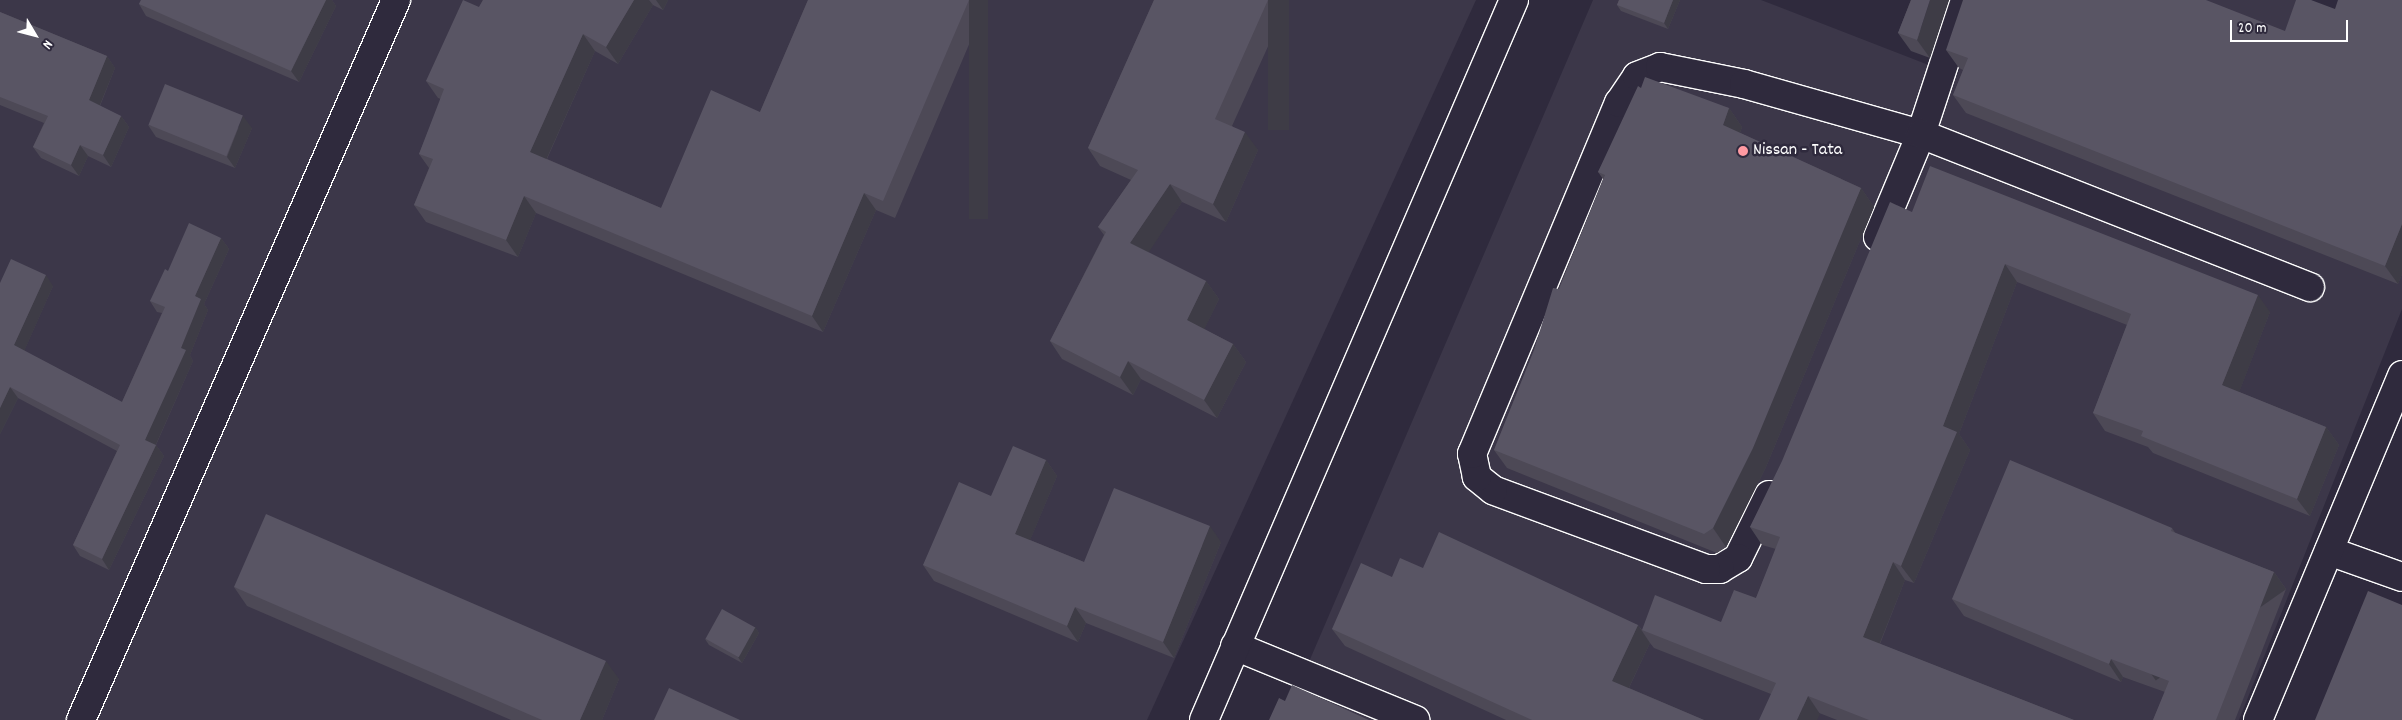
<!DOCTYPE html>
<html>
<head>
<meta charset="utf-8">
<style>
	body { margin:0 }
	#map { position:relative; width:2402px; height:720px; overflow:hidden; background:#2f2a3d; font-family:Dekko,sans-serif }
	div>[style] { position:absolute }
	.built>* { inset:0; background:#3c3749 }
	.roads { filter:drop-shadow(1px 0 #fff) drop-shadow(-1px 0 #fff) drop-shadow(0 1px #fff) drop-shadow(0 -1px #fff) }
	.minor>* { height:28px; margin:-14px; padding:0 14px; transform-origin:14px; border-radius:14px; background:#2f2a3d }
	.wall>* { inset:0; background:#4d4956 }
	.shaded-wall>* { inset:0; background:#3e3c46; transform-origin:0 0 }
	.building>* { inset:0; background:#595564; transform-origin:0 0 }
	.dots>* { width:14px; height:14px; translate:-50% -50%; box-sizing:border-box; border:2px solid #2f2a3d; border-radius:50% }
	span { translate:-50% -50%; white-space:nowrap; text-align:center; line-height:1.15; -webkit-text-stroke:5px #2f2a3d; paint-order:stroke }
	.poi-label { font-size:18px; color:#fff }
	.left { translate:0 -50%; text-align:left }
	.north { position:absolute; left:10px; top:10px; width:50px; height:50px; -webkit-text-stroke:4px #2f2a3d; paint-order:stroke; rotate:127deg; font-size:14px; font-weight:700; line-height:20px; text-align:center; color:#fff }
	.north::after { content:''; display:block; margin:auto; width:18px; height:22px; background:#fff; clip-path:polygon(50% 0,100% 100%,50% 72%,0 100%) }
	.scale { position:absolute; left:2230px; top:20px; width:118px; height:22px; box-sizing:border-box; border:2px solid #fff; border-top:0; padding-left:6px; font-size:15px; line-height:18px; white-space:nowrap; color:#fff; -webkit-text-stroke:4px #2f2a3d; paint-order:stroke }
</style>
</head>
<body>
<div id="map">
	<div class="built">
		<i style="clip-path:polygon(0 0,1476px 0,1147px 720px,0 720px)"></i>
		<i style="clip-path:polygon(1593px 0,1761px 0,1957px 76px,1984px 0,2312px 0,2301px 33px,2402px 71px,2402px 309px,2239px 720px,1284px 720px)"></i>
	</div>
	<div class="roads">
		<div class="minor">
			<i style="left:1878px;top:237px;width:112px;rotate:-67.3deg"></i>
			<i style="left:1921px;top:134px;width:141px;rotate:-71.8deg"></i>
			<i style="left:1769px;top:495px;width:70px;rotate:116.2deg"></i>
			<i style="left:1738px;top:558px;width:21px;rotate:149deg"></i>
			<i style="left:1720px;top:569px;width:14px;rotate:180deg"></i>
			<i style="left:1706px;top:569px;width:227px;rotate:-159.7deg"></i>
			<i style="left:1493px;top:490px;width:21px;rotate:-141deg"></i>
			<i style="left:1477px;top:477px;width:24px;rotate:-102deg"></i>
			<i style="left:1472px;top:454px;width:381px;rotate:-67.3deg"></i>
			<i style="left:1619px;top:103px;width:32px;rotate:-56deg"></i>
			<i style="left:1637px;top:76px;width:25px;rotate:-21deg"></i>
			<i style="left:1660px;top:67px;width:86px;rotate:11.4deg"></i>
			<i style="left:1744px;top:84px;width:184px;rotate:15.8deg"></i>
			<i style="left:1921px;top:134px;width:418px;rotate:21.5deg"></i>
			<i style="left:2329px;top:551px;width:77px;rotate:19.6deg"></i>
			<i style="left:1235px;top:646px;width:195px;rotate:22.3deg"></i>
			<i style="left:81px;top:720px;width:786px;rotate:-66.37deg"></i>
			<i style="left:1204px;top:720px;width:784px;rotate:-66.71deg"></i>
			<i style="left:2258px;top:720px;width:374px;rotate:-67.3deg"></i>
		</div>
	</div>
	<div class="wall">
		<i style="clip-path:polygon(141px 0,332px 0,336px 6px,299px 82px,146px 16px,139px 4px)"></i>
		<i style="clip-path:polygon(483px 0,668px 0,663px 10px,653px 5px,618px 64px,595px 51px,547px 159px,661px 208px,760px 112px,808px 0,988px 0,895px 218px,876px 210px,823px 332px,536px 213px,518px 257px,426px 222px,414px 205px,429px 168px,419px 154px,441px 99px,438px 98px,426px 81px,479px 7px)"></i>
		<i style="clip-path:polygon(1154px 0,1289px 0,1232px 126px,1258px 150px,1226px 222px,1182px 202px,1148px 252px,1206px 281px,1219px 299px,1204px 329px,1233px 344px,1246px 362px,1217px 418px,1141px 379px,1133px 395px,1062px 359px,1050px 341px,1104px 235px,1098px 227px,1131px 180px,1100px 166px,1088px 148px)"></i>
		<i style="clip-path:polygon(1619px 0,1680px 0,1668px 29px,1621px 11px,1617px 5px)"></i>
		<i style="clip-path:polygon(1911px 0,1930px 58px,1911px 51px,1898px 33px)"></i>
		<i style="clip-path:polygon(2402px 0,2402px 274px,2398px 284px,1966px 113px,1953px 95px,1963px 70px,1959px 68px,1946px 50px,2285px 31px,2335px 9px)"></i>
		<i style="clip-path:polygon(0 12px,107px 56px,115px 68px,100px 106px,121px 116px,129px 127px,111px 167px,88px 156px,79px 176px,41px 158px,33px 147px,44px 123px,0 105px)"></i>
		<i style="clip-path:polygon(1641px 88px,1729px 108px,1742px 127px,1740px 133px,1861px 188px,1874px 207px,1766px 467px,1726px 547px,1717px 553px,1507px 468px,1494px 450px,1603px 179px,1598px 172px)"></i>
		<i style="clip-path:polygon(148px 125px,252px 128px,235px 168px,156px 137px)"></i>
		<i style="clip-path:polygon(1912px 212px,2270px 312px,2239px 392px,2326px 427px,2339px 445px,2310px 516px,2153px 453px,2148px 447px,2105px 431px,2093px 413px,2127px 325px,2017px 282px,1959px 434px,1970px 450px,1914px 583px,1905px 580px,1880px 644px,2074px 720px,1837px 720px,1654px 648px,1650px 643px,1629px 688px,1704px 720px,1506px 720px,1345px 646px,1332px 629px,1392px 577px,1423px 568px,1638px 625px,1642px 630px,1721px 622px,1756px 598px,1776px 549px,1762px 545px,1750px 527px)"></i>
		<i style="clip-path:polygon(221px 238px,229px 249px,204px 304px,208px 310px,190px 355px,193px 361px,156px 445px,164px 456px,109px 570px,80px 556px,73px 545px,117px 451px,18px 398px,0 434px,0 283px,53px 286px,24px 351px,122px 402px,162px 313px,157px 312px,150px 301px,168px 271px)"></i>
		<i style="clip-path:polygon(1046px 460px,1057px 476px,1030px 540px,1084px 562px,1221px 542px,1174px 658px,1086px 623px,1078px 642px,934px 581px,923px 565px,991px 496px)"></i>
		<i style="clip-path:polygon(2172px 528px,2176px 534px,2274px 572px,2286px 589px,2235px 720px,2153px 720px,2165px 692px,2123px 677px,2121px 682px,1964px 616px,1952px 599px)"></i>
		<i style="clip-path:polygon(234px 587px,619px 679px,602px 720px,511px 720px,247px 606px)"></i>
		<i style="clip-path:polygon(755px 627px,759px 633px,742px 663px,709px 645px,705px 639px)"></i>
	</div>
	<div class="shaded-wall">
		<i style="clip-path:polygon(326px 0,332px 0,336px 6px,299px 82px,291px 71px)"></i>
		<i style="clip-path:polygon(634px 0,649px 0,653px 5px,618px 64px,606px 47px)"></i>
		<i style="clip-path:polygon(656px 0,668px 0,663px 10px)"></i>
		<i style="left:969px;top:0;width:19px;height:219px"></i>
		<i style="left:1268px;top:0;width:21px;height:130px"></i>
		<i style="clip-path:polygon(1673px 0,1680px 0,1668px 29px,1664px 23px)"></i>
		<i style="clip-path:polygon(1930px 0,1949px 0,1930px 58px,1917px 40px)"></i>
		<i style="clip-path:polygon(583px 34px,595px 51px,542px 169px,530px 152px)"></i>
		<i style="clip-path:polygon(107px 56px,115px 68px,97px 112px,89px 100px)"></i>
		<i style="clip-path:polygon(1729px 108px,1742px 127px,1736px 144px,1723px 125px)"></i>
		<i style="clip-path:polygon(121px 116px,129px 127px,111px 167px,103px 155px)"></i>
		<i style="clip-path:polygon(243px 116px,252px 128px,235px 168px,227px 157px)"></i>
		<i style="clip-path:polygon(1245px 132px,1258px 150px,1226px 222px,1213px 204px)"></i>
		<i style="clip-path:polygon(80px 145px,88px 156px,79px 176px,71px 165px)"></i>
		<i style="clip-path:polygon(1170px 184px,1182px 202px,1143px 261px,1130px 243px)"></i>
		<i style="clip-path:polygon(1861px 188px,1874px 207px,1766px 467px,1726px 547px,1713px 528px)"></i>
		<i style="clip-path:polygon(864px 193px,876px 210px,823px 332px,812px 316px)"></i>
		<i style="clip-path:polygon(524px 196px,536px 213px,518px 257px,506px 240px)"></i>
		<i style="clip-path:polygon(2402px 224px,2402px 274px,2398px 284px,2385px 266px)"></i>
		<i style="clip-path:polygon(221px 238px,229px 249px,204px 304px,208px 310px,190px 355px,193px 361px,153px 451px,145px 440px,181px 348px,195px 296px)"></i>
		<i style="clip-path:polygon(2005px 264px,2017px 282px,1959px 434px,1970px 450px,1914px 583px,1901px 566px,1943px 426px)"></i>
		<i style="clip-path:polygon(46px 275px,53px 286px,22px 356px,14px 345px)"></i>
		<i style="clip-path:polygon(1206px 281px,1219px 299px,1200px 338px,1187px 320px)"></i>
		<i style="clip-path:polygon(2258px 295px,2270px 312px,2235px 403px,2222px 385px)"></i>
		<i style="clip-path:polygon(1233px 344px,1246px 362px,1217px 418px,1204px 400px)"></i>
		<i style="clip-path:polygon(1128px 361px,1141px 379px,1133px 395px,1120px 377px)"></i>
		<i style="clip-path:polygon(10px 387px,18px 398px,0 434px,0 408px)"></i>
		<i style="clip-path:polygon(2326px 427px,2339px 445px,2310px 516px,2297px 499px)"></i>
		<i style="clip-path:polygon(156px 445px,164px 456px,109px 570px,102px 559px)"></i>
		<i style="clip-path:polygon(1046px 460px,1057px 476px,1026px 550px,1015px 534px)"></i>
		<i style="clip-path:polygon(1210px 526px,1221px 542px,1174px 658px,1163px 642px)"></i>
		<i style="clip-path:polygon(1893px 562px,1905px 580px,1875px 655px,1863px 637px)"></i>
		<i style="left:2274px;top:572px;width:21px;height:159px;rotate:55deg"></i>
		<i style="clip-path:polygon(1075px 607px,1086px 623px,1078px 642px,1067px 626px)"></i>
		<i style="clip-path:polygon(1638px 625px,1650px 643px,1624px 698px,1612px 681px)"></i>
		<i style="clip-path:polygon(755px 627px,759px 633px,742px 663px,738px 657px)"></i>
		<i style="clip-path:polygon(2111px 659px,2123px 677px,2121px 682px,2109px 664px)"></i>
		<i style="clip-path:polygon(606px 661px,619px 679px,602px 720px,580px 720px)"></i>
		<i style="clip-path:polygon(1808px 696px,1820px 714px,1817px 720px,1797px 720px)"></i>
	</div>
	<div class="building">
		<i style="clip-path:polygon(141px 0,326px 0,291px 71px,139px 4px)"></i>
		<i style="clip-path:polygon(463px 0,479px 7px,483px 0,634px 0,606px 47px,583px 34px,530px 152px,661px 208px,711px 90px,760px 112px,808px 0,969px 0,883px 201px,864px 193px,812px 316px,524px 196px,506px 240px,414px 205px,433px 159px,419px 154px,444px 89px,426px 81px)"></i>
		<i style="clip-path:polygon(1154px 0,1268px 0,1215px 119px,1245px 132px,1213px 204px,1170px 184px,1130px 243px,1206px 281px,1187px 320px,1233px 344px,1204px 400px,1128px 361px,1120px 377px,1050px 341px,1106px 232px,1098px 227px,1138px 170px,1088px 148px)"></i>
		<i style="clip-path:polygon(1619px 0,1673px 0,1664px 23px,1617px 5px)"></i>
		<i style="clip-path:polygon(1911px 0,1930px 0,1917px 40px,1898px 33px)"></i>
		<i style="clip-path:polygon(1963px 0,2206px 0,2285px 31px,2296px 0,2311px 0,2335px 9px,2338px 0,2402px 0,2402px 224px,2385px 266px,1953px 95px,1968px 58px,1946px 50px)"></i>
		<i style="clip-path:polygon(0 12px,107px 56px,89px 100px,121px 116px,103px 155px,80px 145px,71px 165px,33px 147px,48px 116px,0 97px)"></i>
		<i style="clip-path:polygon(1645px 77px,1729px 108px,1723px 125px,1861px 188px,1753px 448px,1713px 528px,1704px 534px,1494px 450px,1534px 350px,1553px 288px,1559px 289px,1605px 175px,1598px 172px,1638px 86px,1641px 88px)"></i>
		<i style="left:165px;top:84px;width:84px;height:44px;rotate:22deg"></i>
		<i style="clip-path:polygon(1930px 166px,2258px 295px,2222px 385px,2326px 427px,2297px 499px,2141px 436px,2143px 431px,2093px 413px,2131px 314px,2005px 264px,1943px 426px,1957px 432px,1901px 566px,1893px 562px,1863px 637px,2074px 720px,1869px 720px,1808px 696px,1797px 720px,1759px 720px,1776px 683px,1642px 630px,1655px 595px,1721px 622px,1734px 590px,1756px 598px,1780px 537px,1750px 527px,1782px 461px,1890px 202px,1912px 212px)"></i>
		<i style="clip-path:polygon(189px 223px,221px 238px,195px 296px,201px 299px,181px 348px,186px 350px,145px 440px,156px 445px,102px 559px,73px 545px,120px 445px,10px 387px,0 408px,0 283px,11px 259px,46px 275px,14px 345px,122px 402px,165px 307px,150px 301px,165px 269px,168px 271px)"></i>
		<i style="clip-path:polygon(1013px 446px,1046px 460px,1015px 534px,1084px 562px,1114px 488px,1210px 526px,1163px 642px,1075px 607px,1067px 626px,923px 565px,959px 482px,991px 496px)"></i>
		<i style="clip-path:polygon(2010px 460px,2172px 528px,2171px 531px,2274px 572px,2216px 720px,2153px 720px,2169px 681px,2111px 659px,2109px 664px,1952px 599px)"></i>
		<i style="clip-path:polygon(266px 514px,606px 661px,580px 720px,542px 720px,234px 587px)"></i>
		<i style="clip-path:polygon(1439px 532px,1638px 625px,1612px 681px,1704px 720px,1532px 720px,1332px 629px,1361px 563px,1392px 577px,1400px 558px,1423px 568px)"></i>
		<i style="clip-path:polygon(2368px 591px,2402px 605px,2402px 720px,2315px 720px)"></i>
		<i style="left:722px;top:609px;width:38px;height:34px;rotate:29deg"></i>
		<i style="clip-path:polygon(1292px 685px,1369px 720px,1269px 720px,1279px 698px,1285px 701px)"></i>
		<i style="clip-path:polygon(669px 688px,740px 720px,654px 720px)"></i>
	</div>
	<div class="dots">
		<i style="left:1743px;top:151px;background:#ff9aa2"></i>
	</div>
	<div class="poi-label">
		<span class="left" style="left:1753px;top:151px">Nissan - Tata</span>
	</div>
	<div class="north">N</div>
	<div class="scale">20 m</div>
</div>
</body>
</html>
